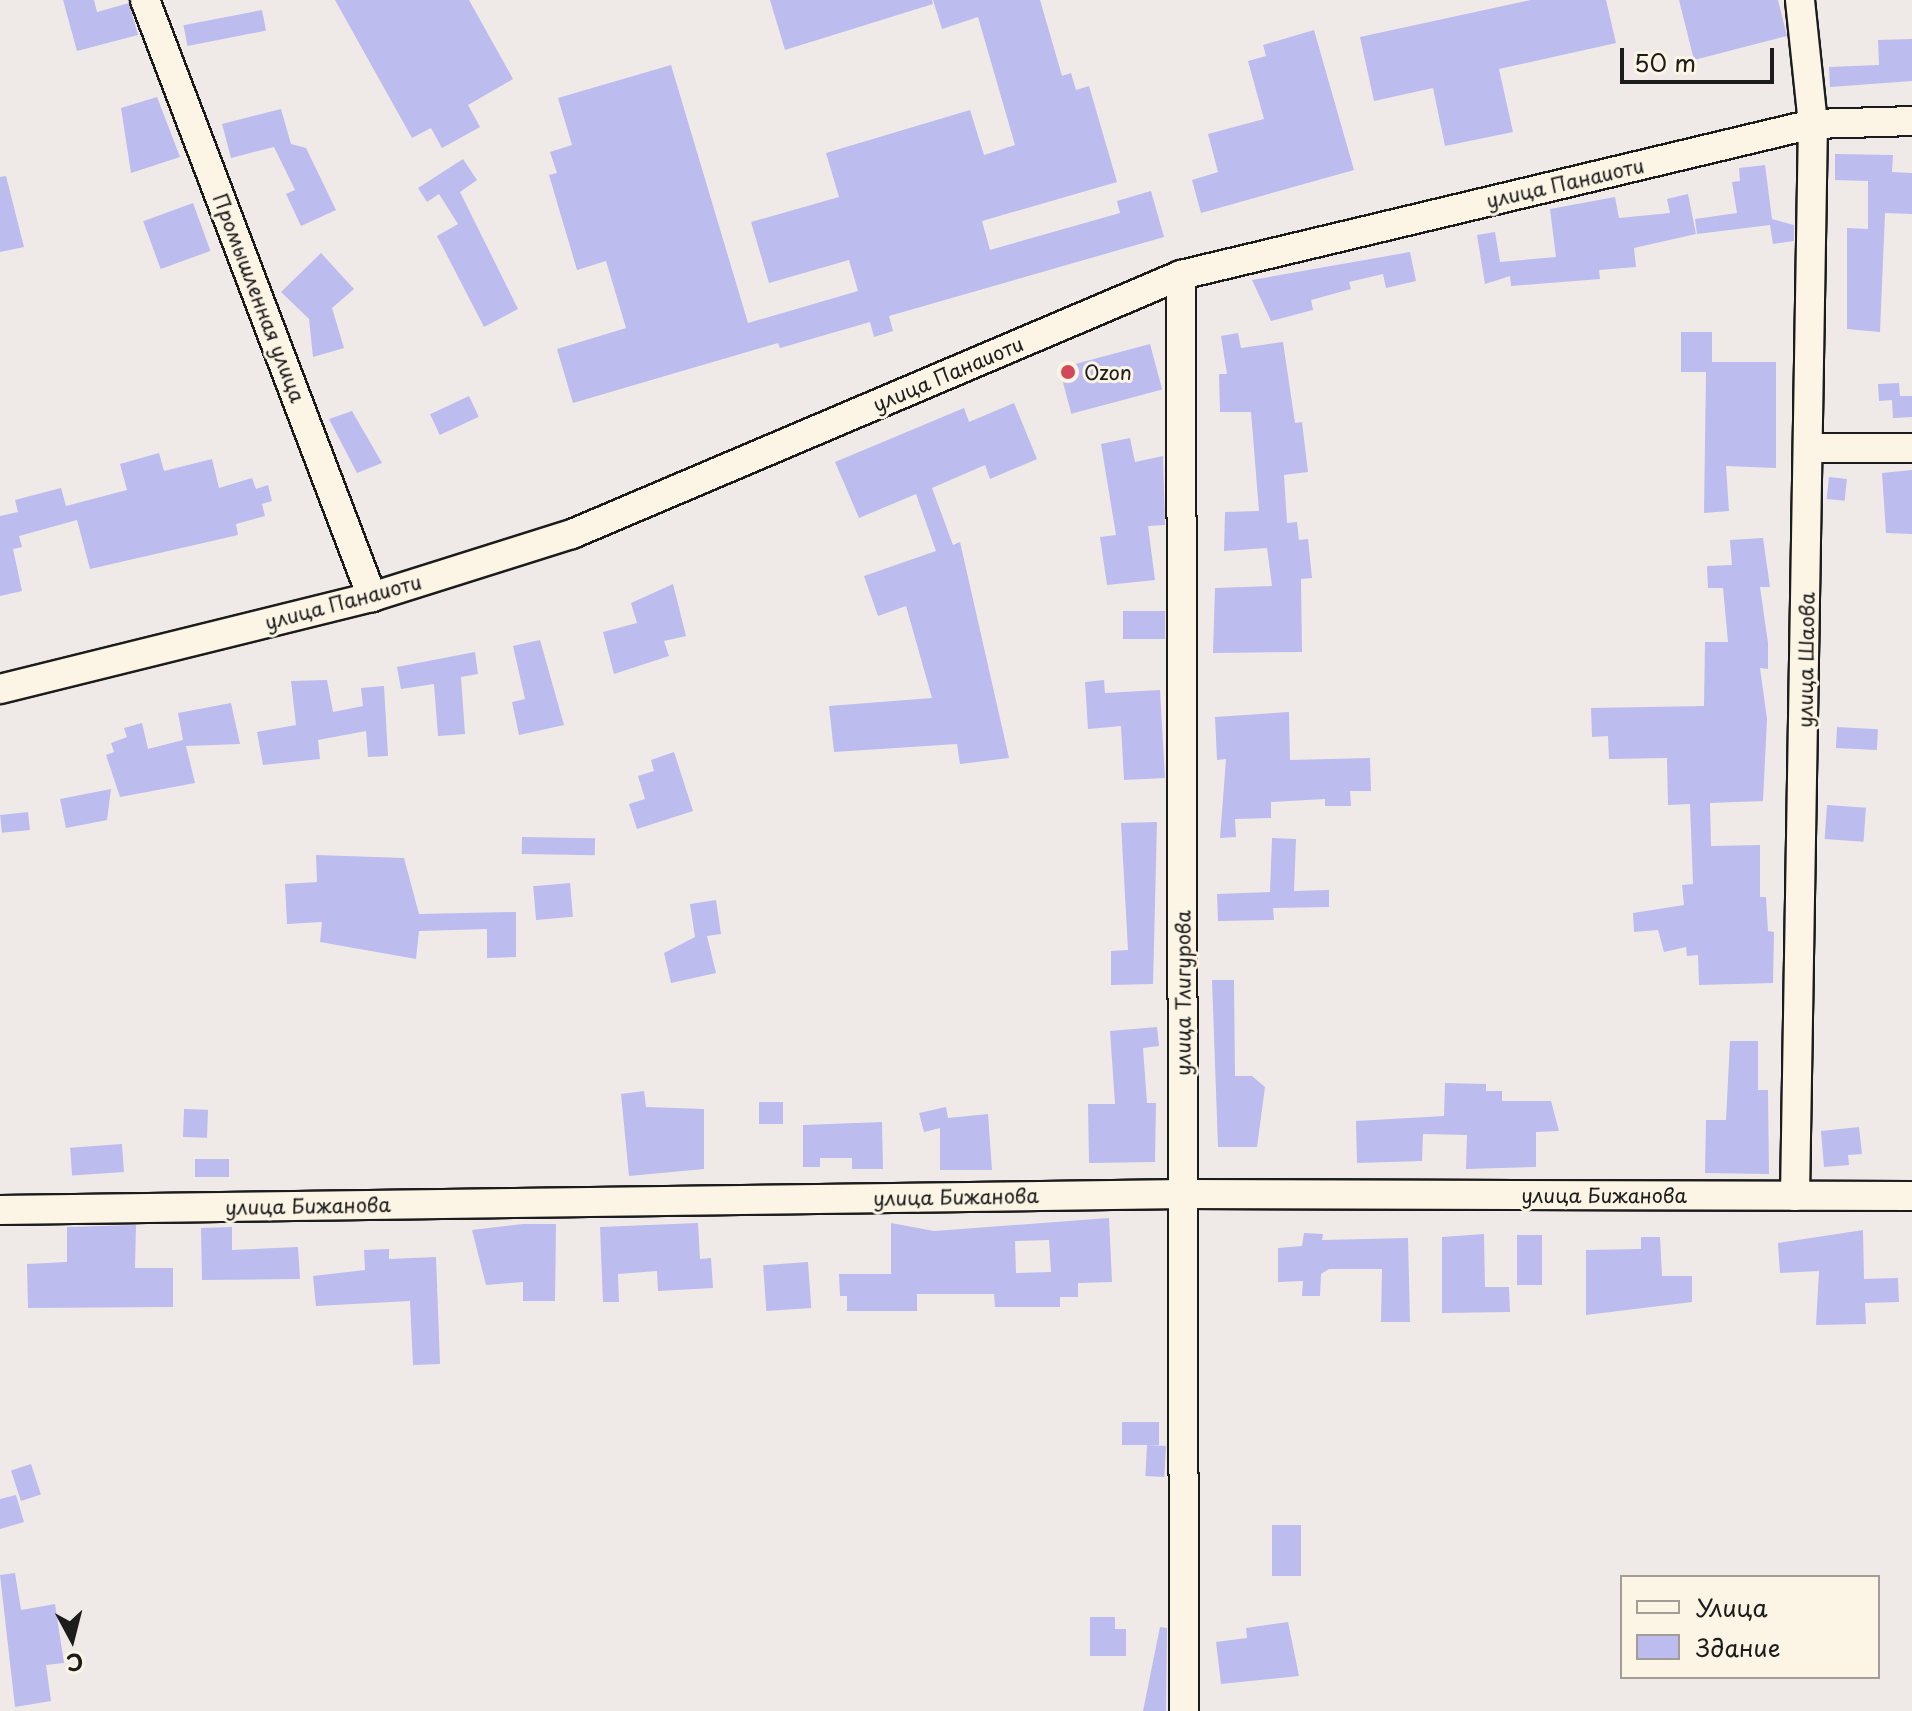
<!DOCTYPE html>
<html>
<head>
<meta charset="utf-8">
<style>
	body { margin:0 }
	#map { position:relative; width:1912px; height:1711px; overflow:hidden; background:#efeae7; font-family:"Playpen Sans",sans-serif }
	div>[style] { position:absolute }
	.building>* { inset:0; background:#bcbcee; transform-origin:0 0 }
	.roads { filter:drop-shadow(2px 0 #1c1c1c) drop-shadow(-2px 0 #1c1c1c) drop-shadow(0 2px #1c1c1c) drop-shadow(0 -2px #1c1c1c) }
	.minor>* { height:28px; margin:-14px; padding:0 14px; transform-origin:14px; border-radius:14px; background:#fcf5e5 }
	.dots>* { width:22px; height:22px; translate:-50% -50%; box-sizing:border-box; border:4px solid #fcf5e5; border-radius:50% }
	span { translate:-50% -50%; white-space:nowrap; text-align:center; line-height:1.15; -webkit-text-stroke:6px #fcf5e5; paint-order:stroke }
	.street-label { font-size:20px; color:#1c1c1c }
	.poi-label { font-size:20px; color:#1c1c1c }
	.left { translate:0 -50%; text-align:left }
	.legend { position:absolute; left:1620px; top:1575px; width:260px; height:104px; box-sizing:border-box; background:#fcf5e5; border:2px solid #a29e95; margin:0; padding:10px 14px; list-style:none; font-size:24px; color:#1c1c1c }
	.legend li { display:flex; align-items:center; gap:16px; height:40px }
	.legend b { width:40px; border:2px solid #a29e95 }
	.north { position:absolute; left:32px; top:1599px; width:80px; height:80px; -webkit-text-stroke:6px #fcf5e5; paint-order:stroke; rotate:173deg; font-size:22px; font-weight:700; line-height:32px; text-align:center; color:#1c1c1c }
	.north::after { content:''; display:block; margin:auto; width:28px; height:36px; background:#1c1c1c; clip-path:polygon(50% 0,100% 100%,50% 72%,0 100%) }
	.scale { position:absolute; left:1620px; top:48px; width:154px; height:36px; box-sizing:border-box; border:4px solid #1c1c1c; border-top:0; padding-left:10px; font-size:24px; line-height:28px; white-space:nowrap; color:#1c1c1c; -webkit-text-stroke:6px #fcf5e5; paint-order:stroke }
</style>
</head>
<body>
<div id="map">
	<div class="building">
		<i style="clip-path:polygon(63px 0,94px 0,97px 12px,129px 3px,138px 35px,77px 51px)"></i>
		<i style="clip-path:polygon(335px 0,469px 0,513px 79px,468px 105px,480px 127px,442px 148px,431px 128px,412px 138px)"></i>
		<i style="clip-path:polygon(770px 0,932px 0,933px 4px,785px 50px)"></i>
		<i style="clip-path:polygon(933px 0,1040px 0,1062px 76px,1071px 73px,1076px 90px,1089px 86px,1117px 182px,982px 221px,990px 250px,1120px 213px,1117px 201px,1151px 191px,1164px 237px,889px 316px,893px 331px,874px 337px,870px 322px,780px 348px,778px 343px,573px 403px,557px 349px,626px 328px,606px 261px,577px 270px,549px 175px,557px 173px,550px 152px,572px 145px,558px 98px,671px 65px,748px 323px,858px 291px,849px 260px,769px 283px,751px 222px,839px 197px,826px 153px,970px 110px,984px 155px,1015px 145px,978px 17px,942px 29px)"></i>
		<i style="clip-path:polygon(1531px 0,1606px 0,1616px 43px,1499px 69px,1513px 132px,1445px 146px,1433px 88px,1374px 101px,1360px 37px)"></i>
		<i style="clip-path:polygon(1679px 0,1778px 0,1787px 36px,1694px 60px)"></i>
		<i style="left:262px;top:10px;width:21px;height:80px;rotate:79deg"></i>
		<i style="clip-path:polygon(1314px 30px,1354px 170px,1201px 213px,1192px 180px,1218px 172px,1208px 134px,1264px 119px,1248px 61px,1266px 56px,1263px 45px)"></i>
		<i style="clip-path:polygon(1912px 39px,1912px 81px,1830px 87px,1829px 67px,1879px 65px,1878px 40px)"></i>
		<i style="clip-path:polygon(157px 97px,180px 157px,131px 173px,121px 108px)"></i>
		<i style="clip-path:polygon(281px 109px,291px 144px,306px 148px,336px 210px,301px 226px,286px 194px,295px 190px,274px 147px,231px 158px,222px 124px)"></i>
		<i style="clip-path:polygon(1835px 154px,1893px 155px,1892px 172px,1912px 173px,1912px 214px,1885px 213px,1880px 332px,1847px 329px,1847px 228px,1868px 229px,1868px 181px,1835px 180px)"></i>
		<i style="clip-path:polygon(463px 159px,477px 180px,460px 192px,518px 309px,484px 327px,437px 236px,458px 224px,439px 194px,427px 202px,418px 188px)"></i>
		<i style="clip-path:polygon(1765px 165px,1772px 219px,1794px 225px,1794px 241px,1773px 244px,1770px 225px,1697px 234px,1695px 219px,1737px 213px,1732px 182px,1740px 181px,1739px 168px)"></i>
		<i style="clip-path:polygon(6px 176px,24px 247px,0 252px,0 177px)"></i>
		<i style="clip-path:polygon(1688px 194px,1696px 234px,1634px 248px,1636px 267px,1599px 270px,1600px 279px,1511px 286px,1510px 276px,1485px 284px,1477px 235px,1495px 232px,1500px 262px,1556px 257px,1550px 209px,1615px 197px,1619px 218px,1670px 213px,1667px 199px)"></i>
		<i style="left:193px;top:203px;width:51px;height:53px;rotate:70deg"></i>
		<i style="clip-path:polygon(1410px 252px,1416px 281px,1386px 288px,1383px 274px,1349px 282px,1351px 289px,1311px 300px,1313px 310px,1271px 321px,1252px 280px)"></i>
		<i style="clip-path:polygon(321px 253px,354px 289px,332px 308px,344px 348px,313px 357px,309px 319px,281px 292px)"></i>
		<i style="clip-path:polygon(1681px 332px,1712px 332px,1712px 362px,1776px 362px,1776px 468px,1726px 466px,1729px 511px,1704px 513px,1706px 372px,1681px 372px)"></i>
		<i style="clip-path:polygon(1238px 333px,1241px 348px,1283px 342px,1295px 423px,1302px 422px,1308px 472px,1284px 475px,1287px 523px,1297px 522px,1299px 540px,1308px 539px,1312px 578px,1301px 579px,1302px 652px,1213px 653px,1215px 588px,1272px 586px,1267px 548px,1224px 551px,1225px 512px,1259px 511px,1251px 412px,1220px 412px,1219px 374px,1227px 374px,1221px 336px)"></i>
		<i style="left:1150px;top:344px;width:47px;height:94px;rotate:75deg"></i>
		<i style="clip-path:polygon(1899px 383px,1900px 396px,1912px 396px,1912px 417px,1893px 418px,1892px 400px,1879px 401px,1878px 384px)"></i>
		<i style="left:469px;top:396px;width:23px;height:43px;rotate:65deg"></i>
		<i style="clip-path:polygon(1014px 403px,1037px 459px,990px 479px,985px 465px,932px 488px,953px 545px,960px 542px,1009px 758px,960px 764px,957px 744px,834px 752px,829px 706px,932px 698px,906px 606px,878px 616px,864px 576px,936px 551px,916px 494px,859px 518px,835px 462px,964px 408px,969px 422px)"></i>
		<i style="clip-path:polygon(352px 411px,382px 463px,357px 473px,329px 419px)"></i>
		<i style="clip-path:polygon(1130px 438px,1135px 462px,1163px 456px,1165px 525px,1148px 526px,1155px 580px,1107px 585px,1100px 537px,1116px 535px,1101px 444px)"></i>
		<i style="clip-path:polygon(159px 453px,164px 471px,212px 459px,219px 488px,252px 478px,256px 489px,268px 485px,272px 501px,262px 504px,265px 516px,236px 524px,238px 535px,90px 569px,77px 520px,19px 536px,22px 547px,13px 549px,22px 591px,0 596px,0 516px,18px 512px,15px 500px,61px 488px,66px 506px,127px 490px,120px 464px)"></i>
		<i style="clip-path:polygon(1912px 470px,1912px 534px,1886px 533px,1882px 473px)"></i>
		<i style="left:1829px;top:477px;width:18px;height:22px;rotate:6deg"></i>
		<i style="clip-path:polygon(1763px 538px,1770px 587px,1760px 587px,1768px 643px,1768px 669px,1760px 668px,1767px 719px,1763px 801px,1710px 803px,1711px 846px,1760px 845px,1760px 897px,1766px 897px,1768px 931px,1774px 932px,1773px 983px,1699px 985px,1698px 955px,1687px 956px,1686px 947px,1664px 952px,1658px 930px,1634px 932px,1633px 913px,1684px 905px,1682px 885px,1693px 884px,1690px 804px,1668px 805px,1667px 758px,1609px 759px,1608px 736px,1592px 737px,1591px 708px,1704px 706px,1705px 642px,1728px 642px,1723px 588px,1708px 588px,1707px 566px,1732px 565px,1730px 540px)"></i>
		<i style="clip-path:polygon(673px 584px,686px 636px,664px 641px,669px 656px,614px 674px,603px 632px,637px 623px,631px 603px)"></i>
		<i style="left:1165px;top:611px;width:28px;height:42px;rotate:90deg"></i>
		<i style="clip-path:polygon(540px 640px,564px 725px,519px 735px,512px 702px,525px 699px,513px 646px)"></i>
		<i style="clip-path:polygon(475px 652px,478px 674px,461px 677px,465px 734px,438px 736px,434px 684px,401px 689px,397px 667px)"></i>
		<i style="clip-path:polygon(327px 680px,333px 712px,363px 706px,361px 688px,384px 686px,388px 756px,368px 757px,366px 731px,318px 740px,320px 759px,263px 765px,257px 732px,296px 725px,291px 681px)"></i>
		<i style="clip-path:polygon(1104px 680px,1105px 693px,1160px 690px,1165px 778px,1124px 780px,1121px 726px,1088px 729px,1085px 682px)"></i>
		<i style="clip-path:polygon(231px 703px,240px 744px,186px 746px,195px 783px,120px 797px,106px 755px,114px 752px,111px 743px,127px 737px,124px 728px,142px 723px,148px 749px,183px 740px,178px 713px)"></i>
		<i style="clip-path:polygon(1289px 712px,1290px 760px,1370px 758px,1371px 791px,1350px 791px,1351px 806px,1325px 806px,1325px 799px,1271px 802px,1271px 818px,1235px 819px,1236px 837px,1220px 838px,1226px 759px,1217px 760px,1215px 717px)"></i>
		<i style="left:1837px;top:727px;width:41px;height:21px;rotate:3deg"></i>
		<i style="clip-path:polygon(674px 752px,693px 811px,637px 829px,629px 804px,645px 799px,638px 776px,654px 771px,651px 760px)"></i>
		<i style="clip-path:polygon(111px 789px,107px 820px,66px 828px,60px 799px)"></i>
		<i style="left:1827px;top:805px;width:39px;height:34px;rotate:4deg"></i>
		<i style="left:28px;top:812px;width:18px;height:28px;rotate:84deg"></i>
		<i style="clip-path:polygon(1157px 822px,1153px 984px,1111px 985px,1111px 951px,1128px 950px,1121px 823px)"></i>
		<i style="left:522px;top:837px;width:73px;height:17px;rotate:1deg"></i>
		<i style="clip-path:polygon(1272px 838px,1296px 839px,1294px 891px,1329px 890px,1329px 907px,1273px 908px,1274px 920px,1218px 921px,1217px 894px,1270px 892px)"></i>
		<i style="clip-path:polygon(316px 855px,404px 858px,419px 914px,516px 912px,516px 957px,487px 958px,487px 929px,419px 931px,416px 959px,320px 942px,322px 922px,287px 924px,285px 884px,317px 882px)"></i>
		<i style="left:570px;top:883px;width:34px;height:37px;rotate:85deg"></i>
		<i style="clip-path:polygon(716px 900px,721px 934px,707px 936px,716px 973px,671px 983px,664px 953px,695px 937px,690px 904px)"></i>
		<i style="clip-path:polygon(1212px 980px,1234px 980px,1235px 1076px,1252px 1076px,1265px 1087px,1257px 1147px,1218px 1147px)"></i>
		<i style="clip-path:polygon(1157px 1027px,1159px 1046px,1143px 1048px,1147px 1103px,1156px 1103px,1155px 1162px,1089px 1163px,1088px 1104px,1115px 1104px,1110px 1031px)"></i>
		<i style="clip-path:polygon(1730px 1041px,1758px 1041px,1758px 1090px,1768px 1090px,1769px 1174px,1705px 1173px,1706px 1120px,1726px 1120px)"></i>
		<i style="clip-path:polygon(1445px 1083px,1486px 1084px,1486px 1091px,1502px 1091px,1502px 1101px,1551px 1101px,1559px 1131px,1536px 1132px,1536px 1167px,1466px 1169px,1467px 1135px,1423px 1134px,1422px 1161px,1357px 1163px,1356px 1121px,1444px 1116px)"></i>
		<i style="clip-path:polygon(644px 1091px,646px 1107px,704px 1109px,704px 1169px,629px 1176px,621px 1094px)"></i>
		<i style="left:759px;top:1102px;width:24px;height:22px"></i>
		<i style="clip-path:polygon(946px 1107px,948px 1118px,988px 1114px,992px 1170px,940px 1170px,940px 1128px,924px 1132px,919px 1113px)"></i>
		<i style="left:184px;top:1109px;width:24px;height:28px;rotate:2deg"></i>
		<i style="clip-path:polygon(882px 1122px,883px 1169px,852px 1169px,852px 1158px,820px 1158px,820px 1167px,803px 1167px,803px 1125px)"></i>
		<i style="clip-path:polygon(1859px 1127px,1862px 1154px,1848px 1155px,1849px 1165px,1824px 1167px,1821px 1131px)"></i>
		<i style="left:122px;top:1144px;width:28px;height:52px;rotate:86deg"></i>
		<i style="left:229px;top:1159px;width:18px;height:34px;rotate:90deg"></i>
		<i style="clip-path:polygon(evenodd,1109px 1218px,1112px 1282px,1078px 1283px,1078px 1297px,1060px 1297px,1060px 1307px,995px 1307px,994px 1294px,917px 1294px,917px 1311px,847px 1311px,847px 1296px,840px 1296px,839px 1274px,891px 1274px,891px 1223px,934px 1231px,1109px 1218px,1049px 1240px,1051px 1272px,1016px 1273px,1015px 1241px,1049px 1240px)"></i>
		<i style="clip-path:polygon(698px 1223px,700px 1259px,711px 1258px,713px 1288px,658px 1291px,657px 1271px,618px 1274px,619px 1302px,603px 1302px,600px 1227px)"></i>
		<i style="clip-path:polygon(523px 1224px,556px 1224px,555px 1301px,523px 1301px,523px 1282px,486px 1285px,472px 1230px)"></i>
		<i style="clip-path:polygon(136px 1225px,135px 1268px,173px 1268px,173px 1307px,28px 1308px,27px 1264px,67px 1262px,67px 1227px)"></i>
		<i style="clip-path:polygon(232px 1227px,232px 1250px,298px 1247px,300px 1279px,202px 1280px,201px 1228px)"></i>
		<i style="clip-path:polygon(1863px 1230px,1864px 1279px,1898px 1278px,1899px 1302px,1865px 1303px,1866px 1324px,1816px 1325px,1819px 1271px,1780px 1273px,1778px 1243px)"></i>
		<i style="clip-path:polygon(1304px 1233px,1323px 1234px,1322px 1240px,1408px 1238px,1410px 1322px,1381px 1322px,1382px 1269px,1329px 1269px,1321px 1274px,1320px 1296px,1302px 1296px,1303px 1281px,1278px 1282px,1278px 1248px,1302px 1246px)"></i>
		<i style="clip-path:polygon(1484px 1234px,1485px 1287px,1509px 1287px,1510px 1312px,1442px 1313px,1442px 1237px)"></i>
		<i style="left:1517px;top:1235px;width:25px;height:50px"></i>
		<i style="clip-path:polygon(1641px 1237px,1660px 1237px,1662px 1276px,1692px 1276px,1692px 1302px,1586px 1315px,1586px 1250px,1641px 1249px)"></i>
		<i style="clip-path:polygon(389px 1249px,389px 1259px,436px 1257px,440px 1364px,413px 1365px,410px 1301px,316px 1306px,313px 1276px,365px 1270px,364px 1250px)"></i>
		<i style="left:808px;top:1262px;width:46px;height:45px;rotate:86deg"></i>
		<i style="left:1122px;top:1422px;width:37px;height:23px"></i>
		<i style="left:1147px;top:1445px;width:19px;height:31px;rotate:3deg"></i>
		<i style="left:31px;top:1464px;width:32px;height:21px;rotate:72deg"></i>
		<i style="clip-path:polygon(16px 1495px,24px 1522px,0 1529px,0 1499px)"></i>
		<i style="left:1272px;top:1525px;width:29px;height:51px"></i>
		<i style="clip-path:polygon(15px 1573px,21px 1610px,55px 1604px,64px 1663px,46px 1665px,51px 1701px,15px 1707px,0 1575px)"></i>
		<i style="clip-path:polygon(1090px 1617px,1115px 1617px,1115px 1629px,1126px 1629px,1126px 1656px,1090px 1656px)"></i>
		<i style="clip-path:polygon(1288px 1622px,1299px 1676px,1221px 1684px,1216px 1642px,1247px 1638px,1246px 1628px)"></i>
		<i style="clip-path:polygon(1160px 1627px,1167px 1628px,1166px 1711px,1143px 1711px)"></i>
	</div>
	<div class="roads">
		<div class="minor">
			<i style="left:145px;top:0;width:639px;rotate:69.18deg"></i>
			<i style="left:1181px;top:275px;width:1436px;rotate:89.88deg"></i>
			<i style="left:1810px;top:448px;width:102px"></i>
			<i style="left:0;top:689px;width:383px;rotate:-13.9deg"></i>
			<i style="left:372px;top:597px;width:210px;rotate:-17.5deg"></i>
			<i style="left:572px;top:534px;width:662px;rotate:-23.04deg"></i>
			<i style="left:1181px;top:275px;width:650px;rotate:-13.44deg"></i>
			<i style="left:1813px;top:124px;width:99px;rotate:-1.7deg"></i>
			<i style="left:1795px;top:1196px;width:1072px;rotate:-89.04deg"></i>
			<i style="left:1813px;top:124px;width:125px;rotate:-96deg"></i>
			<i style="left:0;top:1210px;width:1184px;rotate:-0.77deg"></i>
			<i style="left:1184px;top:1194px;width:728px;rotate:0.16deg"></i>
		</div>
	</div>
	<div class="dots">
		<i style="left:1068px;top:372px;background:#d1495b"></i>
	</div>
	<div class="street-label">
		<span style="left:1565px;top:183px;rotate:-13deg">улица Панаиоти</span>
		<span style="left:259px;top:298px;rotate:69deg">Промышленная улица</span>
		<span style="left:948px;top:374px;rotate:-23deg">улица Панаиоти</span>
		<span style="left:343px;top:602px;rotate:-15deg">улица Панаиоти</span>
		<span style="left:1806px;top:660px;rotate:-89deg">улица Шаова</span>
		<span style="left:1183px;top:993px;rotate:-90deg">улица Тлигурова</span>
		<span style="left:1604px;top:1195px">улица Бижанова</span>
		<span style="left:956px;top:1197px;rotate:-1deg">улица Бижанова</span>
		<span style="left:308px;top:1206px;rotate:-1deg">улица Бижанова</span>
	</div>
	<div class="poi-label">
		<span class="left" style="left:1084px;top:372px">Ozon</span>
	</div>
	<ul class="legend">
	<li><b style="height:10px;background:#fcf5e5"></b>Улица</li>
	<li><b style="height:22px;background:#bcbcee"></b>Здание</li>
	</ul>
	<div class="north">С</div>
	<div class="scale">50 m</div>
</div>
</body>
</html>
